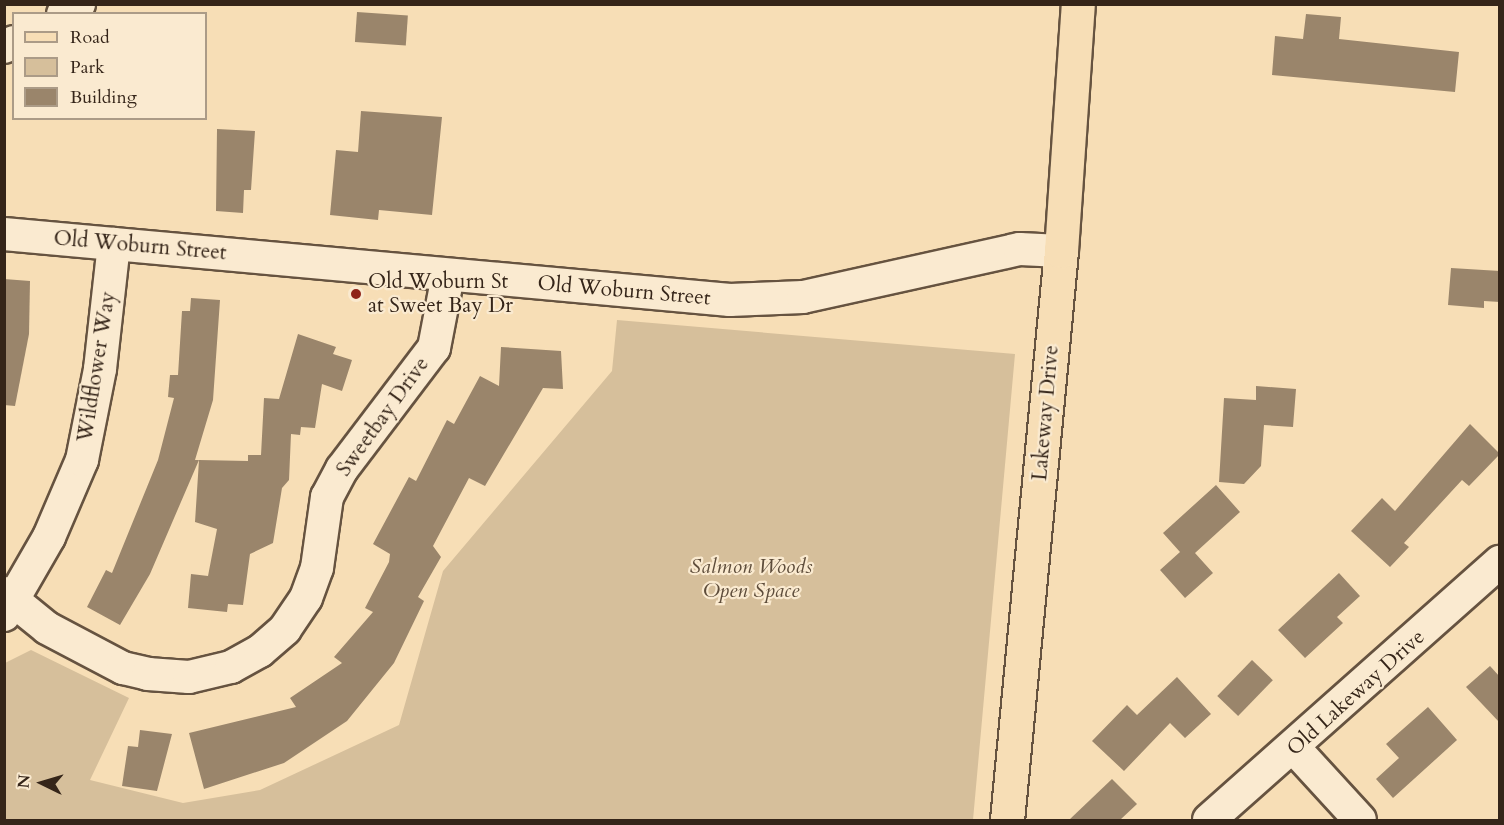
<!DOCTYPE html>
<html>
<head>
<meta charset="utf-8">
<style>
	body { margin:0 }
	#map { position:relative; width:1504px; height:825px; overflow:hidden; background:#f7deb6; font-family:Cardo,serif }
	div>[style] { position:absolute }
	.green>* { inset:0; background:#d6bf9b }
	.building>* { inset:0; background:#9a856b; transform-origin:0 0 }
	.roads { filter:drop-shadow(2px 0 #665340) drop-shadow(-2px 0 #665340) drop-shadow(0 2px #665340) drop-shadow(0 -2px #665340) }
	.minor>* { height:32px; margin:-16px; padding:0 16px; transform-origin:16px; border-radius:16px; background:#faead0 }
	.major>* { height:33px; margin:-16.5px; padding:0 16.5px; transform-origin:16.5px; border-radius:16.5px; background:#f7deb6 }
	.dots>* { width:16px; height:16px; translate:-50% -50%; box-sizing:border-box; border:3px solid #faead0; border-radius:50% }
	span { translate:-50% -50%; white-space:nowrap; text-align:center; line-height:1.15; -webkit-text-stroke:4.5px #faead0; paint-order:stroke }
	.street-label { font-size:21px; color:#352519 }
	.poi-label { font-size:21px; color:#352519 }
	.left { translate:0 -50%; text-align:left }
	.park-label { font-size:21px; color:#5d4c3a; font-style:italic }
	.frame { position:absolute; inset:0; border:6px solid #352519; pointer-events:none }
	.legend { position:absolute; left:12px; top:12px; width:195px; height:108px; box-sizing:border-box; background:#faead0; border:2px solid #ab9b87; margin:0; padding:8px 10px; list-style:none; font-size:18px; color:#352519 }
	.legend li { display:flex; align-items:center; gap:12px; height:30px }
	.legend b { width:30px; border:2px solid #ab9b87 }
	.north { position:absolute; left:12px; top:753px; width:60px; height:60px; -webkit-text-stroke:4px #faead0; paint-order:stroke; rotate:275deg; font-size:16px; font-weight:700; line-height:24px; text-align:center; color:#352519 }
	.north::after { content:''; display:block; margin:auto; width:21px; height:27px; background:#352519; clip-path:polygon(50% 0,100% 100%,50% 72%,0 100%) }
</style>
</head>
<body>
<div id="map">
	<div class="green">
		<i style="clip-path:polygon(617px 320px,1015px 354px,973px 820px,5px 820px,5px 663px,31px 650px,129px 698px,90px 780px,183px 803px,260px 790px,399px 725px,443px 571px,612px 371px)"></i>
	</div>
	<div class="building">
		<i style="left:357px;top:12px;width:51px;height:30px;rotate:4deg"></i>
		<i style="clip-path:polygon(1306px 14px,1341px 17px,1339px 39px,1459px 52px,1455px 92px,1272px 75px,1275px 36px,1303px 39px)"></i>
		<i style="clip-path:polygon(361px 111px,442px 117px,432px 215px,379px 210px,378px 220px,330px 215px,336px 150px,358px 152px)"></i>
		<i style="clip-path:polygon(217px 129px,255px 131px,251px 190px,244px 190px,243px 213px,216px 211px)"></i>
		<i style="clip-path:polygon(1451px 268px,1500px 271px,1500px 302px,1484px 301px,1484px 308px,1448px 305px)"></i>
		<i style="clip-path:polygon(4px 279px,30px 281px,29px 334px,15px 406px,4px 405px)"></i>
		<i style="clip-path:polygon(191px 298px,220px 300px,213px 400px,195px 460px,199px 460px,150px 574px,120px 625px,87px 607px,106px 570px,112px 573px,158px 460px,174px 398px,168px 397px,170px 375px,178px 375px,182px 311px,190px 311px)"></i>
		<i style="clip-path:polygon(298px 334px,336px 347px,333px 354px,352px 360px,342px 391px,322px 384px,315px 428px,301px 427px,300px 435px,291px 434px,289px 480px,282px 488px,273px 543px,250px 554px,243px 605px,228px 604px,227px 612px,188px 608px,191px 574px,208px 576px,217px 529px,195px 522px,199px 460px,248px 461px,248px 455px,261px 455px,264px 398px,279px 399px)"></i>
		<i style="clip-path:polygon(501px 347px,561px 351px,563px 389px,543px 388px,485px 486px,469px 478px,433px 546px,441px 557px,418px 597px,424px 601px,394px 663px,347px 721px,284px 763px,204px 789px,189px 733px,296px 707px,290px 698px,342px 663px,334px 657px,373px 612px,365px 608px,389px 562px,390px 554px,373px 544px,409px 477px,416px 481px,447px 420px,454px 424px,480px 376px,499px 386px)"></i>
		<i style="clip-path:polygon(1256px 386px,1296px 389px,1293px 427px,1264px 425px,1261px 466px,1244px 484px,1219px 482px,1224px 398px,1256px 400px)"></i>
		<i style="clip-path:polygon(1470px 424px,1500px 454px,1469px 486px,1462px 480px,1404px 543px,1409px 547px,1390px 567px,1351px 531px,1382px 498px,1395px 511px)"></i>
		<i style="clip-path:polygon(1216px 485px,1240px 512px,1195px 553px,1213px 573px,1185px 598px,1160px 570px,1180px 552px,1163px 533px)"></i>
		<i style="clip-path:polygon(1339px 573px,1360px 596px,1337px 617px,1343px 623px,1305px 658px,1278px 630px)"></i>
		<i style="left:1252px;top:660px;width:29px;height:50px;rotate:44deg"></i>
		<i style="clip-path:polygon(1490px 666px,1500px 677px,1500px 723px,1466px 687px)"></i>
		<i style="clip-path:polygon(1177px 677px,1211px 714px,1185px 738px,1170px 723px,1124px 771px,1092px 741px,1127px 705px,1137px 715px)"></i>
		<i style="clip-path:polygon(1428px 707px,1457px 740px,1393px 798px,1376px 779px,1399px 758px,1386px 744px)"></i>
		<i style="clip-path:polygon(140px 730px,172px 734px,157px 791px,122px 786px,128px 746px,138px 747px)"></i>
		<i style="clip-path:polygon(1112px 779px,1137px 804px,1120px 820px,1069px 820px)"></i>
	</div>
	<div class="roads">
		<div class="minor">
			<i style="left:63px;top:14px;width:19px;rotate:-32deg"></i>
			<i style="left:4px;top:47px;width:11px;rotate:-27deg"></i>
			<i style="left:4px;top:234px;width:729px;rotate:5.19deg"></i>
			<i style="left:730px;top:300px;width:73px;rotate:-2.4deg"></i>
			<i style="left:803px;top:297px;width:222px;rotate:-12.5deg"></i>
			<i style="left:1020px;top:249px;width:41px;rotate:2.8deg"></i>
			<i style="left:4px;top:593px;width:55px;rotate:39.1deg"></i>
			<i style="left:47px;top:628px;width:86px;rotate:27.8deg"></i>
			<i style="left:123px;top:668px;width:26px;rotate:13deg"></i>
			<i style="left:148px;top:674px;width:41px;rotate:4.2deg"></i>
			<i style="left:189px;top:677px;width:43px;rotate:-13.4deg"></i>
			<i style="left:231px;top:667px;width:33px;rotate:-29deg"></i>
			<i style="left:260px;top:651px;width:33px;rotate:-41deg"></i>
			<i style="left:285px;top:629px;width:37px;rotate:-56deg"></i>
			<i style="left:306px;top:598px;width:32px;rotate:-70deg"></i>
			<i style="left:317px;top:568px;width:72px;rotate:-82deg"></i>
			<i style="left:327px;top:497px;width:32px;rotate:-62deg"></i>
			<i style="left:342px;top:469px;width:152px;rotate:-52.8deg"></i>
			<i style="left:434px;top:348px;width:74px;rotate:-79.1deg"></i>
			<i style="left:4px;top:615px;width:90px;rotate:-60deg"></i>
			<i style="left:49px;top:537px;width:84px;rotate:-66.8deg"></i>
			<i style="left:82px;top:460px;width:93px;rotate:-78.8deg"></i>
			<i style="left:100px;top:369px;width:126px;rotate:-83.6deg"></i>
			<i style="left:1295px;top:749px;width:96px;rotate:47.5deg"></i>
			<i style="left:1209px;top:820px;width:389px;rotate:-41.6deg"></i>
		</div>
		<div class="major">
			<i style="left:1007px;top:820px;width:572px;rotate:-84.58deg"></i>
			<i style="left:1061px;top:251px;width:248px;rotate:-86.1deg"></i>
		</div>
	</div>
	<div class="dots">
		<i style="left:356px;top:294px;background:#8f2418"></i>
	</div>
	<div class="street-label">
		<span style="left:140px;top:246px;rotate:5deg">Old Woburn Street</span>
		<span style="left:624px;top:291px;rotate:5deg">Old Woburn Street</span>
		<span style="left:97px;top:367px;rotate:-81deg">Wildflower Way</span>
		<span style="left:1046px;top:413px;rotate:-85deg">Lakeway Drive</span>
		<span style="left:383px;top:417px;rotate:-54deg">Sweetbay Drive</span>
		<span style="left:1356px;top:693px;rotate:-42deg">Old Lakeway Drive</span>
	</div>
	<div class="poi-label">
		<span class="left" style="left:368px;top:294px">Old Woburn St<br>at Sweet Bay Dr</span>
	</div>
	<div class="park-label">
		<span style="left:751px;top:579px">Salmon Woods<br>Open Space</span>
	</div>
	<div class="frame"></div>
	<ul class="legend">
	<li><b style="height:8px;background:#f7deb6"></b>Road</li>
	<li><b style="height:16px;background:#d6bf9b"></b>Park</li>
	<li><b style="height:16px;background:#9a856b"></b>Building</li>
	</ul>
	<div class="north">N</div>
</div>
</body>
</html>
